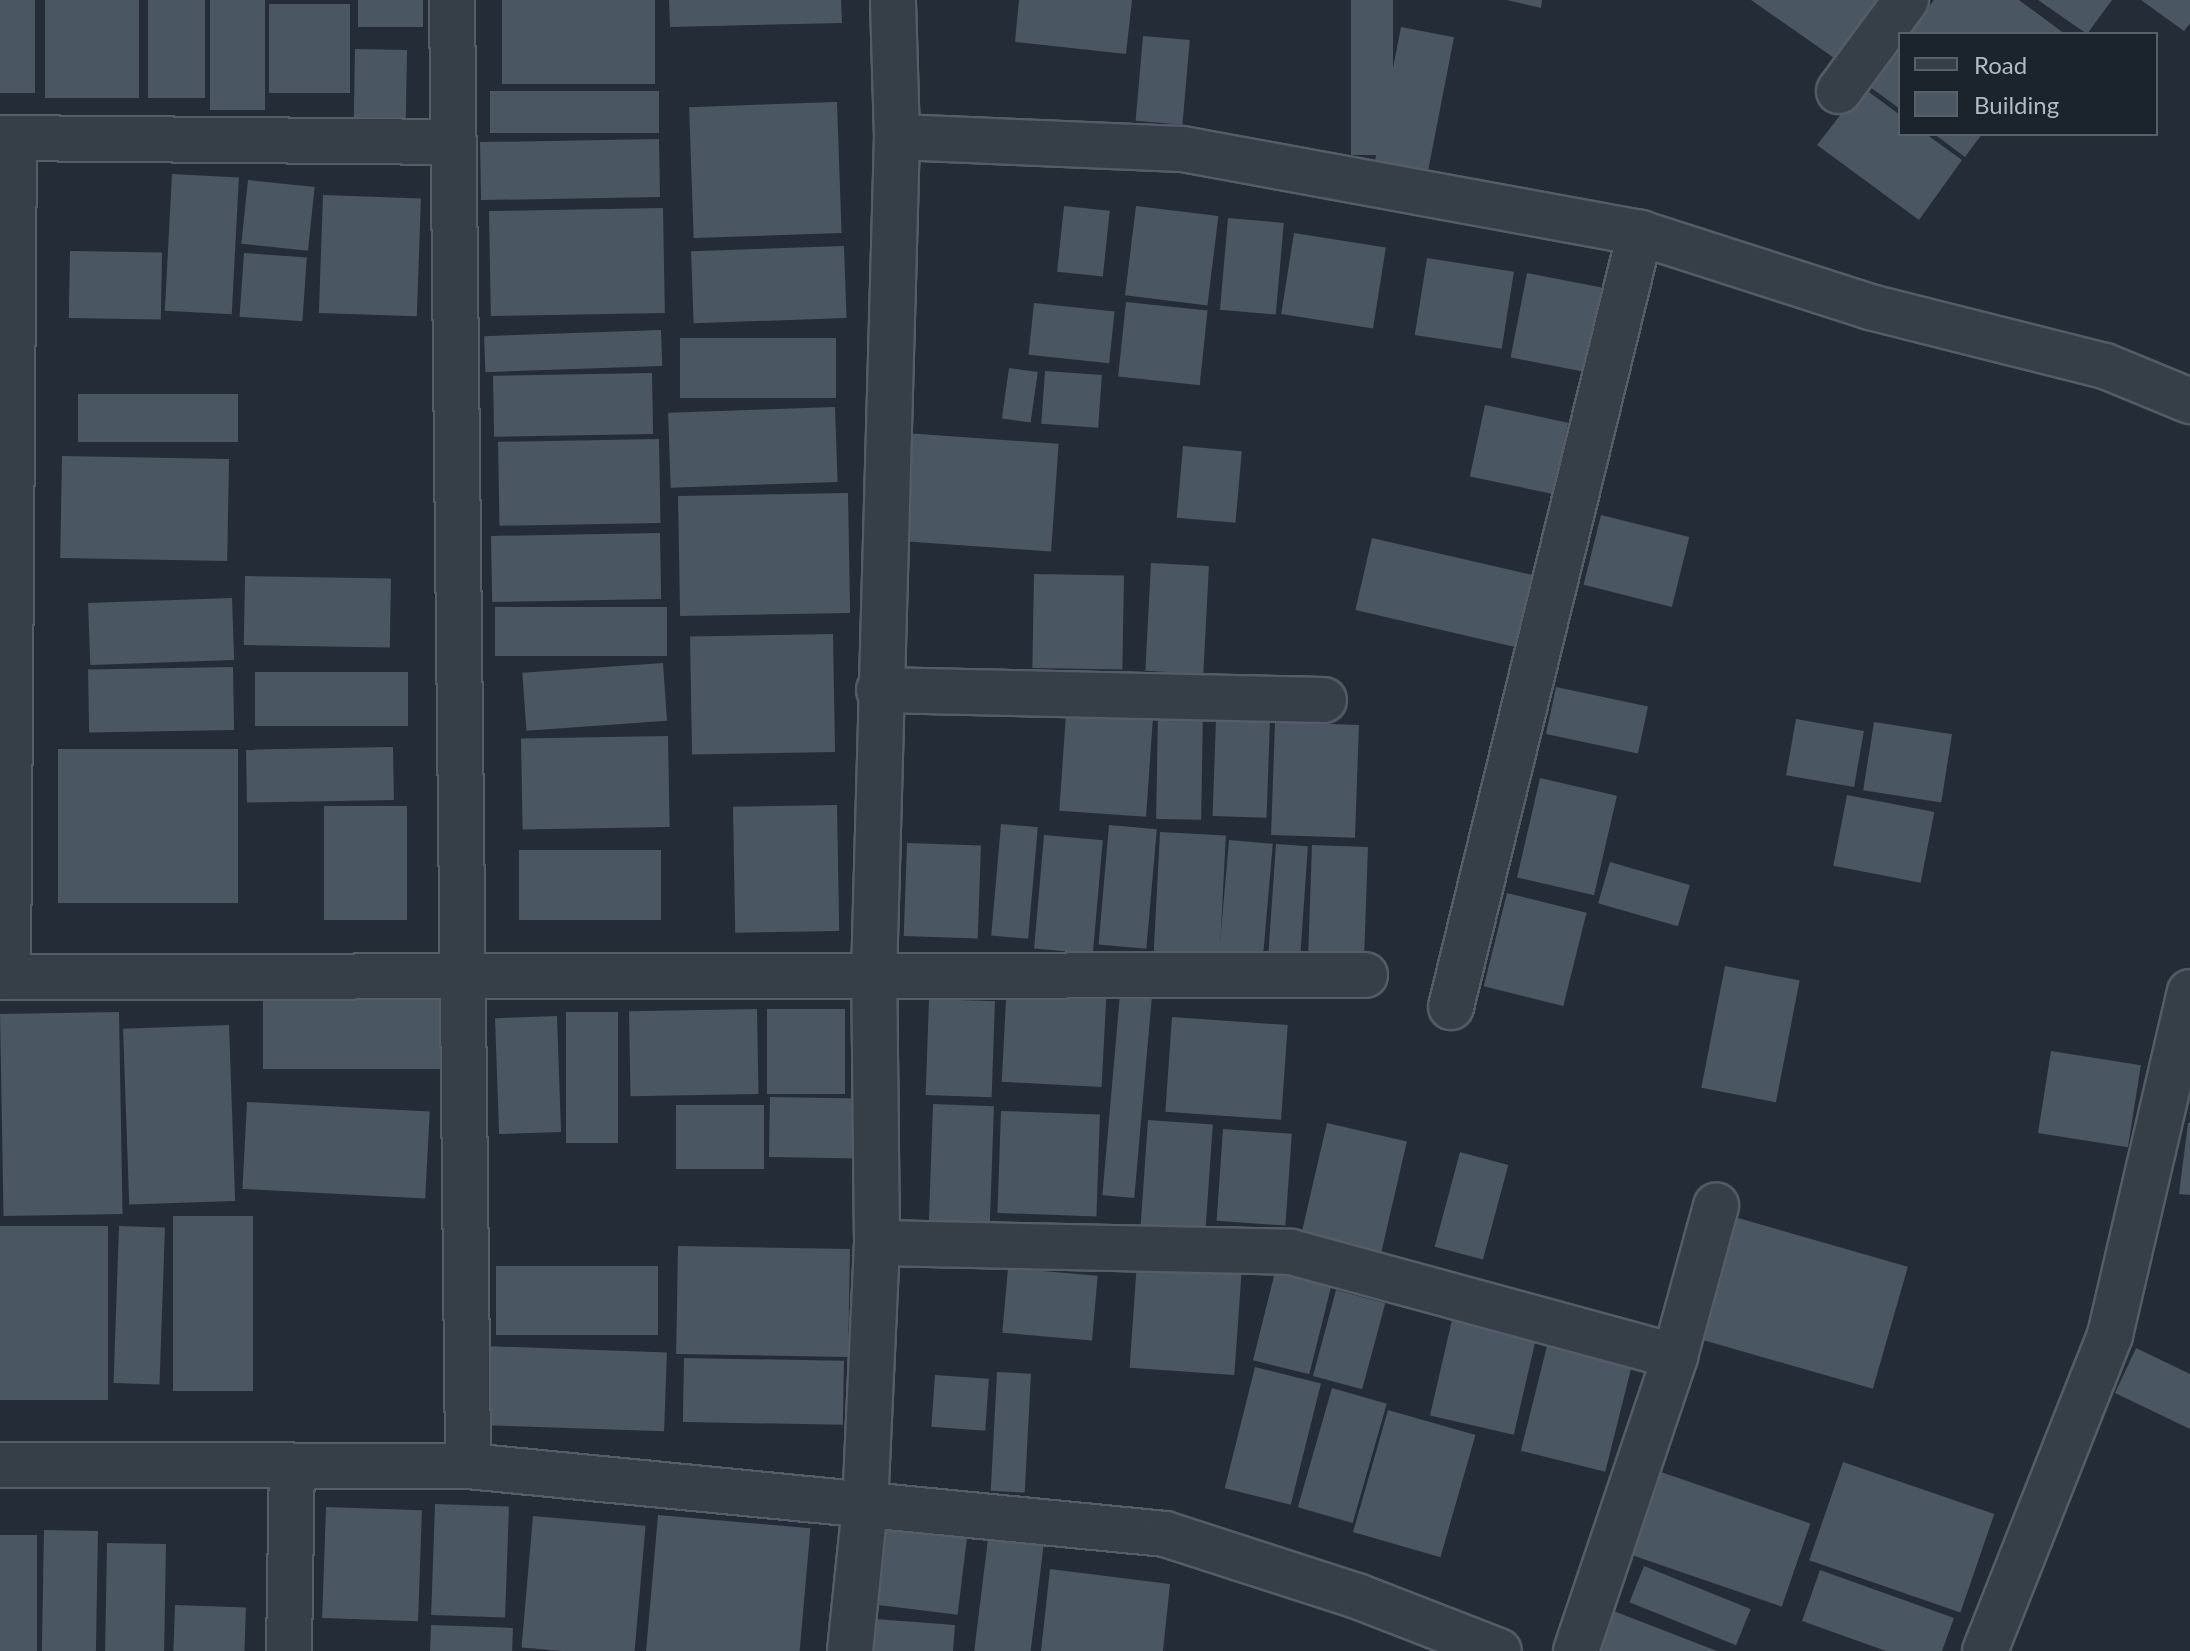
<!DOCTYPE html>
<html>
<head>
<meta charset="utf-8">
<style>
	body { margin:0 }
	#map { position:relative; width:2190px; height:1651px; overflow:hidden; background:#232c37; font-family:Lato,sans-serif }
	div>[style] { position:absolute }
	.building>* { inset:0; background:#4b5663; transform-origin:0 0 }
	.roads { filter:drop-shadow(2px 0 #545c66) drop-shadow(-2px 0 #545c66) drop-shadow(0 2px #545c66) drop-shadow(0 -2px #545c66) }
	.minor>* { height:44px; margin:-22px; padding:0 22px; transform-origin:22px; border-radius:22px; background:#363e48 }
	span { translate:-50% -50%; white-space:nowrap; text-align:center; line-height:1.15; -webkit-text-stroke:6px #1b232d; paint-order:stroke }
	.legend { position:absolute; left:1898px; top:32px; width:260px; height:104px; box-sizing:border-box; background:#1b232d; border:2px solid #575f69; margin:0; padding:10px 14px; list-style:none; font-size:24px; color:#b1b9c4 }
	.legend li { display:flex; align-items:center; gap:16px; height:40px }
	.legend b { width:40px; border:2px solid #575f69 }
</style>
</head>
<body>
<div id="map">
	<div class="building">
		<i style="left:0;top:0;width:35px;height:93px"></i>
		<i style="left:45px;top:0;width:94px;height:98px"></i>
		<i style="left:148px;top:0;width:57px;height:98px"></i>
		<i style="left:210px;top:0;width:55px;height:110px"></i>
		<i style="left:358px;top:0;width:65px;height:27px"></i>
		<i style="left:502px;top:0;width:153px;height:84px"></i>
		<i style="clip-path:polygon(669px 0,841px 0,842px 23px,670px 27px)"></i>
		<i style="clip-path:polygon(1019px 0,1132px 0,1126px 54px,1015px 42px)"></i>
		<i style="left:1351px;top:0;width:42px;height:155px"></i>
		<i style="clip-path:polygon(1507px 0,1542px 0,1541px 8px)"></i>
		<i style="clip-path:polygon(1751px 0,1876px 0,1834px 58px)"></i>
		<i style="clip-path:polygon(1934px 0,2019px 0,2065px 34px,1909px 34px)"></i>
		<i style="clip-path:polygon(2038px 0,2112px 0,2087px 34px)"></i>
		<i style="clip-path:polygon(2141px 0,2190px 0,2190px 23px,2184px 31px)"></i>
		<i style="left:269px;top:4px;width:81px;height:89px"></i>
		<i style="left:1401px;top:27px;width:54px;height:139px;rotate:11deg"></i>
		<i style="left:1143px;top:36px;width:47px;height:85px;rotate:5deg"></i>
		<i style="clip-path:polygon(1898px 48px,1900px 49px,1900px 109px,1870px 87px)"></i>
		<i style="left:355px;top:49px;width:52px;height:79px;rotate:1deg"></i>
		<i style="clip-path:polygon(1862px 87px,1900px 115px,1900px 134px,1926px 134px,1962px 160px,1919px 220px,1817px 145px)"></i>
		<i style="left:659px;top:91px;width:42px;height:169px;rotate:90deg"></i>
		<i style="left:837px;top:102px;width:131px;height:148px;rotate:88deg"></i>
		<i style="clip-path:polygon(1934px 134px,1982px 134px,1965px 157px)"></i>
		<i style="left:659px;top:139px;width:58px;height:179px;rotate:89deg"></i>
		<i style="left:172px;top:174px;width:67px;height:137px;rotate:3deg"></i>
		<i style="left:248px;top:180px;width:67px;height:64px;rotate:6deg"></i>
		<i style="left:323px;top:195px;width:98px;height:118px;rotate:2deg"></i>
		<i style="left:1064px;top:206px;width:46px;height:66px;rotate:6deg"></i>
		<i style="left:1136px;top:206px;width:83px;height:90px;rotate:7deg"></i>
		<i style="left:663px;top:208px;width:105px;height:174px;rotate:89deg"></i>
		<i style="left:1228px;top:218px;width:56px;height:92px;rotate:5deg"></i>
		<i style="left:1294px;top:233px;width:93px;height:82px;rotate:9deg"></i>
		<i style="left:844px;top:246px;width:72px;height:153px;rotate:88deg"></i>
		<i style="left:70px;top:251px;width:92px;height:67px;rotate:1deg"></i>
		<i style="left:244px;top:253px;width:63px;height:64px;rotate:4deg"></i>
		<i style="left:1427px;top:258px;width:88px;height:78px;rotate:9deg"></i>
		<i style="left:1527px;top:273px;width:76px;height:86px;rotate:11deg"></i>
		<i style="left:1126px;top:302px;width:82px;height:75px;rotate:6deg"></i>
		<i style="left:1034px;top:303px;width:81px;height:52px;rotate:6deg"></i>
		<i style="left:661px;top:330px;width:36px;height:177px;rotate:88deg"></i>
		<i style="left:836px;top:338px;width:60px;height:156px;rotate:90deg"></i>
		<i style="left:1009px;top:368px;width:29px;height:51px;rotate:8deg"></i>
		<i style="left:1045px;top:371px;width:57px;height:53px;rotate:4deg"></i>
		<i style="left:652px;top:373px;width:61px;height:159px;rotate:89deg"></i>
		<i style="left:78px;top:394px;width:160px;height:48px"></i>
		<i style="left:1485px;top:405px;width:85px;height:73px;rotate:12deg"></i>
		<i style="left:835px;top:407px;width:75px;height:167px;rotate:88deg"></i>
		<i style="left:905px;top:433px;width:154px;height:108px;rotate:4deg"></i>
		<i style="left:659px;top:439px;width:84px;height:161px;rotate:89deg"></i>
		<i style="left:1183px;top:446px;width:59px;height:72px;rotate:5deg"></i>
		<i style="left:62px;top:456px;width:167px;height:102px;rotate:1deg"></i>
		<i style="left:848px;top:493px;width:120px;height:170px;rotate:89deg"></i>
		<i style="left:1601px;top:515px;width:91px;height:72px;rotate:14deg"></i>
		<i style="left:660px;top:533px;width:66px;height:169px;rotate:89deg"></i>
		<i style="left:1372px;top:538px;width:165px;height:74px;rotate:13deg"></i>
		<i style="left:1151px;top:563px;width:58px;height:108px;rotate:3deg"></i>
		<i style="left:1034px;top:574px;width:90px;height:94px;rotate:1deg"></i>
		<i style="left:245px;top:576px;width:146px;height:69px;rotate:1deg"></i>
		<i style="left:232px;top:598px;width:62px;height:144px;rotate:88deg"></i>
		<i style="left:667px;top:607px;width:49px;height:172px;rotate:90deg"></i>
		<i style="left:833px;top:634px;width:118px;height:143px;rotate:89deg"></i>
		<i style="left:663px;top:663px;width:58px;height:141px;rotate:86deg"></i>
		<i style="left:233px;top:667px;width:63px;height:145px;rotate:89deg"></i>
		<i style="left:255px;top:672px;width:153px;height:54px"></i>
		<i style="left:1556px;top:687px;width:94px;height:48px;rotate:12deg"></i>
		<i style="left:1067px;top:700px;width:87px;height:111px;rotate:4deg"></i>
		<i style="left:1158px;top:711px;width:45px;height:108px;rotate:1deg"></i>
		<i style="left:1216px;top:718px;width:54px;height:98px;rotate:2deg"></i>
		<i style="left:1796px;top:719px;width:69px;height:57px;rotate:10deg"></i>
		<i style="left:1275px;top:722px;width:84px;height:113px;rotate:2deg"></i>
		<i style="left:1874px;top:722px;width:79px;height:69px;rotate:9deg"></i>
		<i style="left:668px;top:736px;width:91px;height:147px;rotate:89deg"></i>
		<i style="left:393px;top:747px;width:53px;height:147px;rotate:89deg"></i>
		<i style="left:58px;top:749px;width:180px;height:154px"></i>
		<i style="left:1540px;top:778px;width:79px;height:102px;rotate:13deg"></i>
		<i style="left:1847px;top:795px;width:89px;height:72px;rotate:11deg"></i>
		<i style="left:837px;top:805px;width:126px;height:104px;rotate:89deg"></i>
		<i style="left:324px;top:806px;width:83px;height:114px"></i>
		<i style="left:1001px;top:824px;width:37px;height:112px;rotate:5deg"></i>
		<i style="left:1109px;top:825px;width:48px;height:120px;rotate:5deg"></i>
		<i style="left:1160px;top:832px;width:66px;height:119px;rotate:3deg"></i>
		<i style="left:1044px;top:835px;width:59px;height:114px;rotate:5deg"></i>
		<i style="left:1229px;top:840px;width:44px;height:114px;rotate:5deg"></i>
		<i style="left:907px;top:843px;width:74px;height:93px;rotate:2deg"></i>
		<i style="left:1276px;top:844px;width:32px;height:117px;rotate:4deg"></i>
		<i style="left:1312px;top:845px;width:56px;height:118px;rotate:2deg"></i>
		<i style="left:519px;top:850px;width:142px;height:70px"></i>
		<i style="left:1610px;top:862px;width:83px;height:43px;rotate:16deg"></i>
		<i style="left:1507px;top:893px;width:82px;height:96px;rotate:14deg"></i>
		<i style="left:1725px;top:966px;width:76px;height:124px;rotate:11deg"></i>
		<i style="left:1007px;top:981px;width:100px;height:101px;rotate:3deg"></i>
		<i style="left:263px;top:983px;width:180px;height:86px"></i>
		<i style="left:1120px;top:994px;width:32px;height:202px;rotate:5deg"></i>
		<i style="left:929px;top:999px;width:66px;height:96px;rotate:2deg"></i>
		<i style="left:757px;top:1009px;width:85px;height:128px;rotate:89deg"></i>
		<i style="left:767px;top:1009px;width:78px;height:85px"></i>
		<i style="left:119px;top:1012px;width:202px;height:119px;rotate:89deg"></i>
		<i style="left:618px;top:1012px;width:131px;height:52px;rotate:90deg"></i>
		<i style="left:557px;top:1016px;width:116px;height:62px;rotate:88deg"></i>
		<i style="left:1172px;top:1017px;width:116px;height:95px;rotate:4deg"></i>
		<i style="left:229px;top:1025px;width:176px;height:106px;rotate:88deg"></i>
		<i style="left:2051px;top:1051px;width:91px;height:83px;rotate:9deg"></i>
		<i style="left:770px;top:1097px;width:90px;height:60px;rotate:1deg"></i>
		<i style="left:247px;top:1102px;width:183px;height:87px;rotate:3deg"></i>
		<i style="left:933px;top:1104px;width:61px;height:126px;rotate:2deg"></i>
		<i style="left:764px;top:1105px;width:64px;height:88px;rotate:90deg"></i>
		<i style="left:1001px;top:1111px;width:99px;height:102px;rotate:2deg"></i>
		<i style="left:1148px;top:1120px;width:65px;height:107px;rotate:4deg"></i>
		<i style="left:1327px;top:1123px;width:82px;height:124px;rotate:13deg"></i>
		<i style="clip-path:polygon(2188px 1123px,2190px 1123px,2190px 1195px,2179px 1194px)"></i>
		<i style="left:1223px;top:1129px;width:69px;height:92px;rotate:4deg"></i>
		<i style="left:1460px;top:1152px;width:50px;height:98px;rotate:15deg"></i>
		<i style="left:173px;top:1216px;width:80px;height:175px"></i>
		<i style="left:1731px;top:1216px;width:184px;height:127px;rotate:16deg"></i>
		<i style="left:0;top:1226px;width:108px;height:174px"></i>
		<i style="left:119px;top:1226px;width:46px;height:157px;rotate:2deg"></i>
		<i style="left:678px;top:1246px;width:172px;height:108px;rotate:1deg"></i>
		<i style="left:1137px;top:1262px;width:105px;height:106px;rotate:4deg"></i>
		<i style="left:496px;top:1266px;width:162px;height:69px"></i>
		<i style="left:1008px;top:1268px;width:90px;height:65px;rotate:5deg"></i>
		<i style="left:1275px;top:1272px;width:58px;height:91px;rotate:14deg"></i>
		<i style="left:1336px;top:1290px;width:51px;height:89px;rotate:15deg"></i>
		<i style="left:1452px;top:1320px;width:86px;height:98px;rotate:13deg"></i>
		<i style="left:483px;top:1346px;width:184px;height:79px;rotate:2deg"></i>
		<i style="left:1547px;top:1346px;width:87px;height:108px;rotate:14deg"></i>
		<i style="clip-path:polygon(2136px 1348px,2190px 1374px,2190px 1429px,2115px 1393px)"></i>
		<i style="left:684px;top:1358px;width:160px;height:64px;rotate:1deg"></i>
		<i style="left:1255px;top:1367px;width:68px;height:125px;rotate:14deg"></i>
		<i style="left:997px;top:1372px;width:34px;height:119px;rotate:3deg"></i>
		<i style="left:935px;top:1375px;width:54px;height:52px;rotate:4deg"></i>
		<i style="left:1332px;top:1388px;width:57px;height:124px;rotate:16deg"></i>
		<i style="left:1388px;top:1410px;width:91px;height:127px;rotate:16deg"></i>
		<i style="left:1843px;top:1462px;width:160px;height:104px;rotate:19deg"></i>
		<i style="left:1661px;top:1472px;width:158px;height:88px;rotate:19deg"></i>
		<i style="left:435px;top:1504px;width:74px;height:111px;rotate:2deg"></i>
		<i style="left:326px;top:1507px;width:96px;height:111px;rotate:2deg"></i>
		<i style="left:658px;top:1515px;width:153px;height:137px;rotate:5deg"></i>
		<i style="left:533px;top:1516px;width:113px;height:132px;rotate:5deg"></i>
		<i style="left:875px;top:1516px;width:94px;height:88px;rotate:7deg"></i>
		<i style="left:44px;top:1530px;width:54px;height:121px;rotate:1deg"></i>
		<i style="left:0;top:1535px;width:37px;height:116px"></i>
		<i style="left:988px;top:1539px;width:56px;height:113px;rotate:7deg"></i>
		<i style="left:107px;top:1543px;width:59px;height:108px;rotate:1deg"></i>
		<i style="left:1644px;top:1566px;width:115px;height:39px;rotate:22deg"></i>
		<i style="clip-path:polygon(1050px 1569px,1170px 1584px,1163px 1651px,1041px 1651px)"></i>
		<i style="clip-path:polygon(1820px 1570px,1954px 1618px,1942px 1651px,1886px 1651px,1802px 1621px)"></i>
		<i style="left:175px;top:1605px;width:71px;height:46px;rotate:2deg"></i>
		<i style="clip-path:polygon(1611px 1610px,1717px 1651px,1596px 1651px)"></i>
		<i style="clip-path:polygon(862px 1618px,955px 1625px,953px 1651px,859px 1651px)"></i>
		<i style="left:431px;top:1625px;width:82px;height:26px;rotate:2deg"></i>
	</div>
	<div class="roads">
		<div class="minor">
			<i style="left:452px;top:0;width:1466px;rotate:89.37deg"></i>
			<i style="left:1839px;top:91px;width:113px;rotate:-53.6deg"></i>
			<i style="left:897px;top:137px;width:286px;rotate:2.4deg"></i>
			<i style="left:1183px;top:149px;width:465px;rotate:10.4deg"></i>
			<i style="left:1640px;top:233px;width:242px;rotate:17.8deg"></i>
			<i style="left:1870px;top:307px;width:242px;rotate:14.1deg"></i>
			<i style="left:2105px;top:366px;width:92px;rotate:22.4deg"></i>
			<i style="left:0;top:138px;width:450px;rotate:0.5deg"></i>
			<i style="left:879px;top:690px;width:445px;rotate:1.3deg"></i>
			<i style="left:0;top:977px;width:1365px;rotate:-0.08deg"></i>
			<i style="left:8px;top:977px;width:839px;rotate:-89.59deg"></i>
			<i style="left:1451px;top:1007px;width:797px;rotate:-76.28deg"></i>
			<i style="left:877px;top:1243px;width:414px;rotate:1.2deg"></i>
			<i style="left:1291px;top:1252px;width:398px;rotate:15.2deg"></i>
			<i style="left:0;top:1465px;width:468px;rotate:0.1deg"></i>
			<i style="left:468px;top:1466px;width:700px;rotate:5.57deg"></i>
			<i style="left:1165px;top:1534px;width:202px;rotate:17.9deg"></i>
			<i style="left:1357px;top:1596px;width:152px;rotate:21.2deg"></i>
			<i style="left:289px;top:1651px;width:185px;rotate:-89.1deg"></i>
			<i style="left:850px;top:1651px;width:145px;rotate:-84.1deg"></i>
			<i style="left:865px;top:1507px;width:264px;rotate:-87.4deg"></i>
			<i style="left:877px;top:1243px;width:267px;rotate:-90.6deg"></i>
			<i style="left:874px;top:976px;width:839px;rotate:-88.43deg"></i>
			<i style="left:897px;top:137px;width:137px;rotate:-91.7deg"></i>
			<i style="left:1576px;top:1651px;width:311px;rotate:-71.4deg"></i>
			<i style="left:1675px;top:1356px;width:156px;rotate:-74.7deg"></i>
			<i style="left:1985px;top:1651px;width:340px;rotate:-68.4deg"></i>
			<i style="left:2110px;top:1335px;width:352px;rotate:-76.9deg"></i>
		</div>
	</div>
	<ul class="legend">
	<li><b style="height:10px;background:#363e48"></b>Road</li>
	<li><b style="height:22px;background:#4b5663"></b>Building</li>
	</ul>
</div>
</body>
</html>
